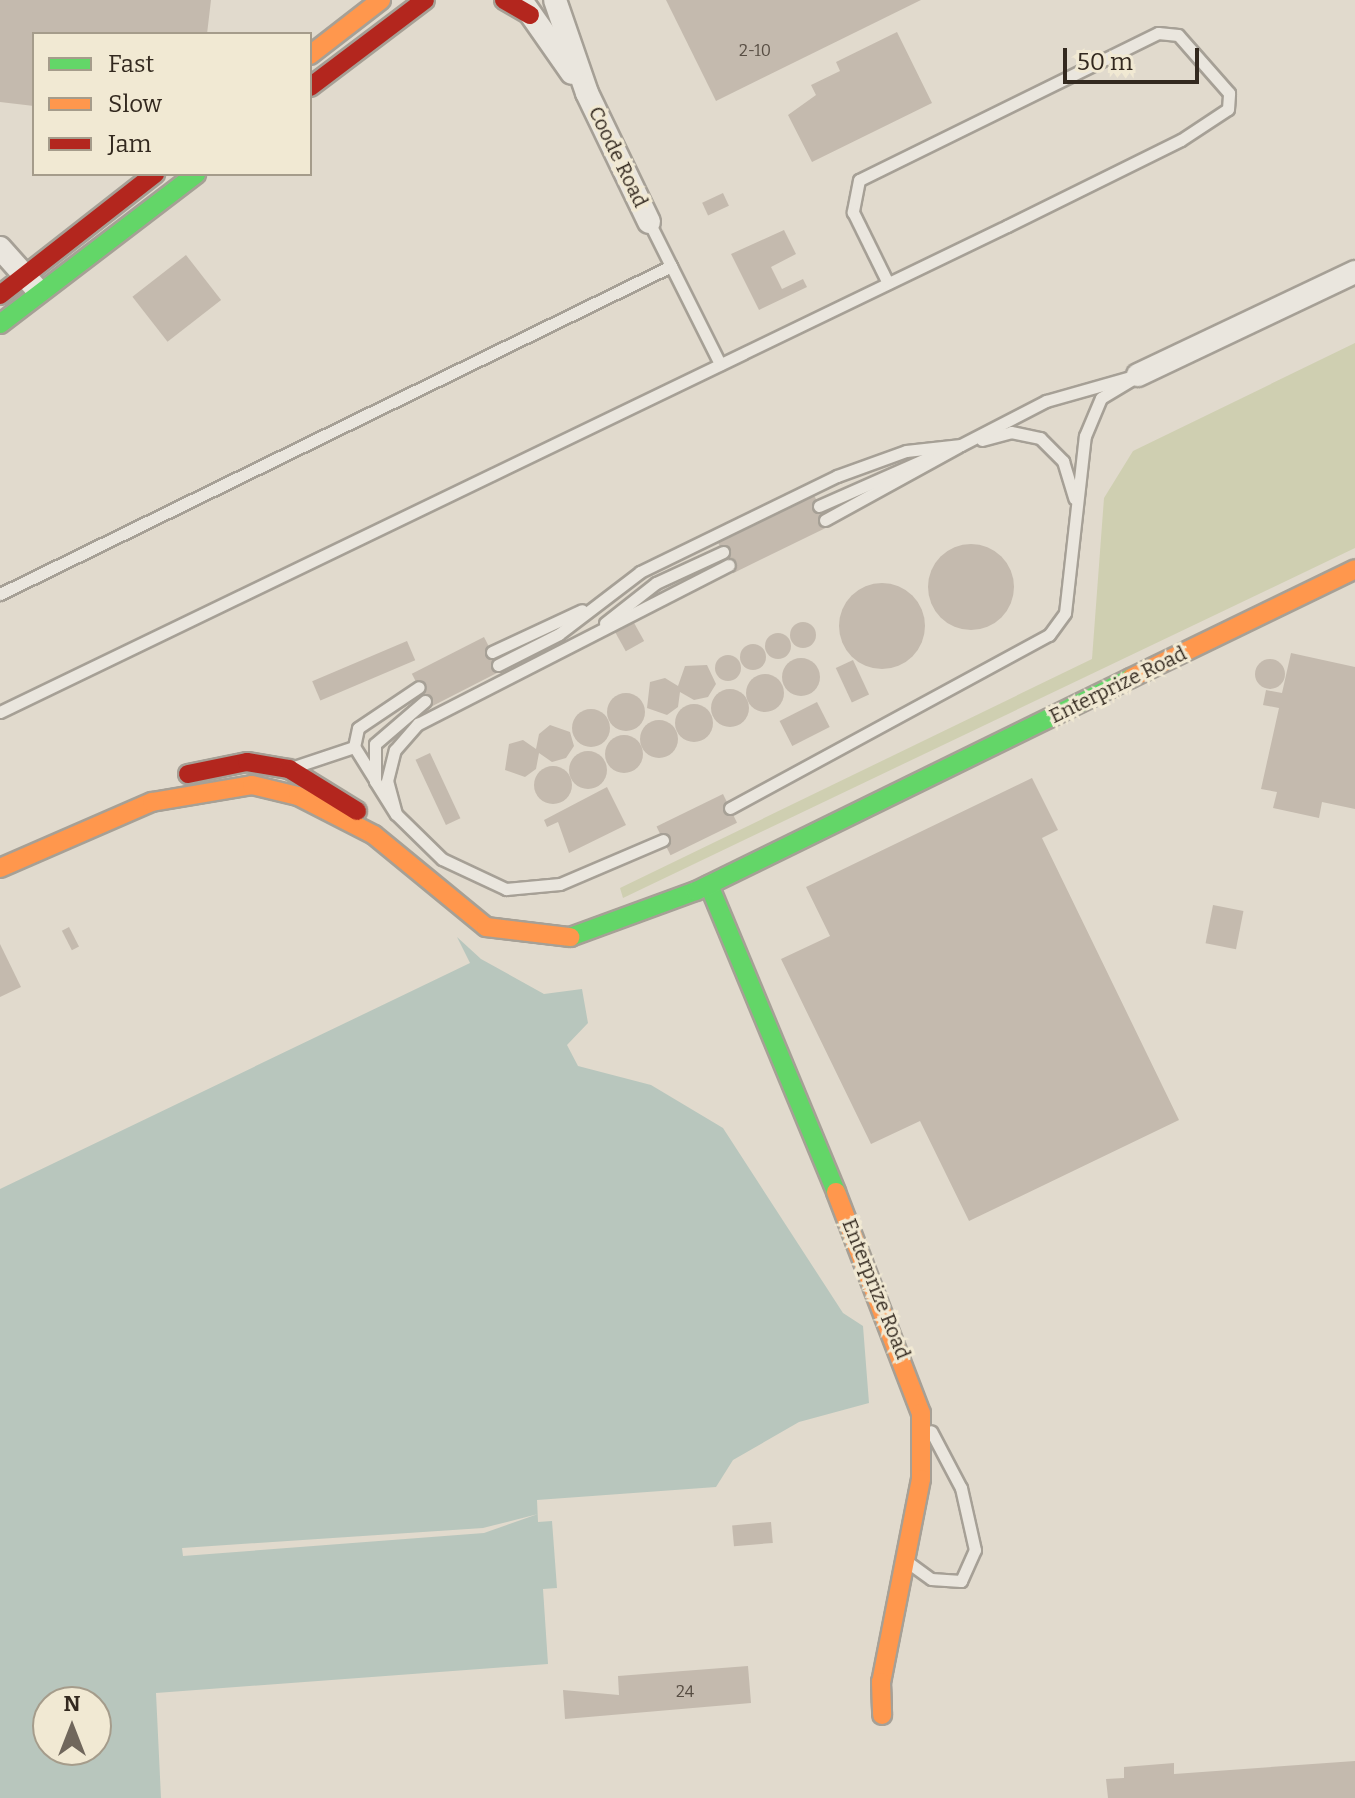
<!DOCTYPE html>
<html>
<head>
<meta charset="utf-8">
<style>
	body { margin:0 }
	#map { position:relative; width:1355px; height:1798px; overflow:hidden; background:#e1dacd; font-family:Bitter,serif }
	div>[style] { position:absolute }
	.green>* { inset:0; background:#cfcfb1 }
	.water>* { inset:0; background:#b8c6bd }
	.pier>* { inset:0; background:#e1dacd }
	.building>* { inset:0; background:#c4baae; transform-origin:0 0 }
	.round { border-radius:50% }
	.roads { filter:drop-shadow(2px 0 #a6a096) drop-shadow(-2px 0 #a6a096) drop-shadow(0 2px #a6a096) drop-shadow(0 -2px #a6a096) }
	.lane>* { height:11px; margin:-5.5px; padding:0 5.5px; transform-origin:5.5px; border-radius:5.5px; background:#eae6de }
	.street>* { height:22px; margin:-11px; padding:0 11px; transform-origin:11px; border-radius:11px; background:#eae6de }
	.fast>* { height:18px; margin:-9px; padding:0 9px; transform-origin:9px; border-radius:9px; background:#63d668 }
	.slow>* { height:18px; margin:-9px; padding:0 9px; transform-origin:9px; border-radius:9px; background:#ff974d }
	.jam>* { height:18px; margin:-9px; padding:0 9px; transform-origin:9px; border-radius:9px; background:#b3261e }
	span { translate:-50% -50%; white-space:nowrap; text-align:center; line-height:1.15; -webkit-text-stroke:6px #f1e9d3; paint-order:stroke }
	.number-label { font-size:16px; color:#574d43 }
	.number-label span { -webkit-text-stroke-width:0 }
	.street-label { font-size:20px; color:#33291f }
	.legend { position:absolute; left:32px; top:32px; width:280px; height:144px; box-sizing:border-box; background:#f1e9d3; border:2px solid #a59c8b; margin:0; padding:10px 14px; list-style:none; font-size:24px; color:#33291f }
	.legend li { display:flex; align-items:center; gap:16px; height:40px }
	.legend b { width:40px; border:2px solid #a59c8b }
	.north { position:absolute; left:32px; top:1686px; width:80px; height:80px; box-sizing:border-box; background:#f1e9d3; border:2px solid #a59c8b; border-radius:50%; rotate:0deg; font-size:22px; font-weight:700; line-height:32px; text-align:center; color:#33291f }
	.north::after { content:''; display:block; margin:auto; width:28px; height:36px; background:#70675c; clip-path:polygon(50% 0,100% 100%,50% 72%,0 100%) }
	.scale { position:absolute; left:1063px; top:48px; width:136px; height:36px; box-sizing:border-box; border:4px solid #33291f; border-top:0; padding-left:10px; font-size:24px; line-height:28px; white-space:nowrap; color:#33291f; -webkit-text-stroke:6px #f1e9d3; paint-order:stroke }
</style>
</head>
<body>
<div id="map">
	<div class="green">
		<i style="clip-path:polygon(1355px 343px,1355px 548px,623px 898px,620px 888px,1092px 659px,1104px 498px,1133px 451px)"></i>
	</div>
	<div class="water">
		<i style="clip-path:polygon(evenodd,457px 937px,481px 959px,544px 994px,582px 989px,588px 1023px,567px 1045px,578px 1066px,651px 1085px,723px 1128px,843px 1313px,863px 1326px,869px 1403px,799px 1422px,733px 1460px,716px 1487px,537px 1500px,538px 1522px,552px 1521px,557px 1588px,543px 1589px,548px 1664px,156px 1693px,161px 1798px,0 1798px,0 1189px,470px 963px,457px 937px,48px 1702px,96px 1702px,96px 1750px,48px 1750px,48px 1702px)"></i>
	</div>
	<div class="pier">
		<i style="clip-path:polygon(538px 1514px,484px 1533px,183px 1556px,182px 1548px,483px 1528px)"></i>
	</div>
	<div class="building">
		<i style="clip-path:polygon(0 0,211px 0,207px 34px,34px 34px,34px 106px,0 102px)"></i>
		<i style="clip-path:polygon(666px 0,921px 0,716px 101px)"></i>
		<i style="clip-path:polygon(897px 32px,932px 103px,812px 162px,788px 115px,816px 95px,811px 85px,840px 71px,836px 62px)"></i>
		<i style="left:723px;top:193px;width:14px;height:23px;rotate:65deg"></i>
		<i style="clip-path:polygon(784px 230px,796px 254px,771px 267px,782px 289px,803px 279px,807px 287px,759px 310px,731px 254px)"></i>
		<i style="left:186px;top:255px;width:57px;height:68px;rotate:52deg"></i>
		<i style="left:813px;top:493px;width:37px;height:107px;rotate:64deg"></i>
		<i class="round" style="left:928px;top:544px;width:86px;height:86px"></i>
		<i class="round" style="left:839px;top:583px;width:86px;height:86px"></i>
		<i style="left:633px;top:621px;width:23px;height:21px;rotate:61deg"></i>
		<i class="round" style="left:790px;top:622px;width:26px;height:26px"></i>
		<i class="round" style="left:765px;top:633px;width:26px;height:26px"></i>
		<i style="left:484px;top:637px;width:38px;height:81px;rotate:63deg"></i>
		<i style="left:407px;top:641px;width:21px;height:103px;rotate:67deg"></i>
		<i class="round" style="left:740px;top:644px;width:26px;height:26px"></i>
		<i style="clip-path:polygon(1291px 653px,1355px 667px,1355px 809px,1322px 802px,1319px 818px,1273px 808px,1277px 792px,1261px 789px,1279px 708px,1263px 705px,1266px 690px,1282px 693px)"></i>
		<i class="round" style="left:715px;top:655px;width:26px;height:26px"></i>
		<i class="round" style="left:782px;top:658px;width:38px;height:38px"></i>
		<i class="round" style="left:1255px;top:659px;width:30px;height:30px"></i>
		<i style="left:853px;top:660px;width:38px;height:19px;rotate:65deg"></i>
		<i style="clip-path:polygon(707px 665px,716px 684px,708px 697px,694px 700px,680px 692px,678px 707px,667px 715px,647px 708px,650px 682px,665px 678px,678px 686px,685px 666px)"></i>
		<i class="round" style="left:746px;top:674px;width:38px;height:38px"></i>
		<i class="round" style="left:711px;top:689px;width:38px;height:38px"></i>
		<i class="round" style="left:607px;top:693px;width:38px;height:38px"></i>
		<i style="left:817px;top:702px;width:28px;height:42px;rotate:63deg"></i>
		<i class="round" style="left:675px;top:704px;width:38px;height:38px"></i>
		<i class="round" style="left:572px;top:709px;width:38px;height:38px"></i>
		<i class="round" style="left:640px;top:720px;width:38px;height:38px"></i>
		<i style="clip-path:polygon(550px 725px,570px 732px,574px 746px,566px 758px,552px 762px,539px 753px,536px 769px,525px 777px,505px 770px,509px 744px,523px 740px,536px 749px,539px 734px)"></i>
		<i class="round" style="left:605px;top:735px;width:38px;height:38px"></i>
		<i class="round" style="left:569px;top:751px;width:38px;height:38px"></i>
		<i style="left:430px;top:753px;width:72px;height:16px;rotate:65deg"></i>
		<i class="round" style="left:534px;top:766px;width:38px;height:38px"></i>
		<i style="clip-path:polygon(1032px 778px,1058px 830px,1042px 838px,1179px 1120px,969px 1221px,920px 1121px,871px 1144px,781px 959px,830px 936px,806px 887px)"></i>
		<i style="clip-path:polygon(607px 787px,626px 825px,569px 853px,558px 822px,547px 827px,544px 820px)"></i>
		<i style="left:723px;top:794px;width:32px;height:74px;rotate:64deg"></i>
		<i style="left:1213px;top:905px;width:31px;height:39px;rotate:11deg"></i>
		<i style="left:69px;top:927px;width:22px;height:8px;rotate:63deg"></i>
		<i style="clip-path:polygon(0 944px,21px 987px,0 997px)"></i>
		<i style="left:771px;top:1522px;width:21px;height:39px;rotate:85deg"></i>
		<i style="clip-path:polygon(748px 1666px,751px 1703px,565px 1719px,563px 1690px,619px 1695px,618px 1676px)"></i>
		<i style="clip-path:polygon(1355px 1761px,1355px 1798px,1108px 1798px,1106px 1779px,1124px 1778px,1124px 1767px,1174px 1763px,1174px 1774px)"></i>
	</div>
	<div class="roads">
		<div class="lane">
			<i style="left:649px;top:222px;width:159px;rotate:63.4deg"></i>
			<i style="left:982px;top:440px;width:30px;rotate:-15deg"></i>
			<i style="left:1011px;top:432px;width:30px;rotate:12deg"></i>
			<i style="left:1040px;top:438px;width:33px;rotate:45deg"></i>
			<i style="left:1063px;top:461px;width:39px;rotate:73deg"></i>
			<i style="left:819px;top:506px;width:131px;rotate:-23.8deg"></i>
			<i style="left:825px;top:520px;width:152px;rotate:-28.8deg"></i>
			<i style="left:0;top:594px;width:747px;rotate:-26.05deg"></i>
			<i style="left:605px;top:623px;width:65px;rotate:-38.1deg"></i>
			<i style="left:656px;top:583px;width:74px;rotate:-24.8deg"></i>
			<i style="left:492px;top:652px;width:99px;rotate:-25deg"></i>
			<i style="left:498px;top:665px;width:68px;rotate:-26.9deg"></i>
			<i style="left:559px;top:634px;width:102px;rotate:-37.4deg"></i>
			<i style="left:640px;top:572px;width:219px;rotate:-26deg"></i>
			<i style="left:837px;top:476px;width:73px;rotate:-19.9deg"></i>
			<i style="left:906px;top:451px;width:55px;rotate:-6.2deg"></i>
			<i style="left:961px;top:445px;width:96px;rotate:-27.4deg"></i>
			<i style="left:1046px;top:401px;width:96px;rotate:-15.8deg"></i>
			<i style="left:425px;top:701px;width:66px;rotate:139.3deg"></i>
			<i style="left:375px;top:744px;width:37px;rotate:90deg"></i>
			<i style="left:375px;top:781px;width:39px;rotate:58deg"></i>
			<i style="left:396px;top:814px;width:64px;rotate:44.4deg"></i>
			<i style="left:442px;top:859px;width:71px;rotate:25.1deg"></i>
			<i style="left:506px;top:889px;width:54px;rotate:-5.3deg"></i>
			<i style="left:560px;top:884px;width:112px;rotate:-23.1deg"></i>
			<i style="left:0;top:712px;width:1118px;rotate:-25.76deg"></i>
			<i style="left:1007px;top:226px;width:194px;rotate:-26.3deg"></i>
			<i style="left:1181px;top:140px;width:56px;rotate:-33.4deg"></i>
			<i style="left:1228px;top:109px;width:16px;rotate:-86deg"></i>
			<i style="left:1229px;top:93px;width:77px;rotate:-131.3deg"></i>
			<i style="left:1178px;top:35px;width:20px;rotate:-174deg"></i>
			<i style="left:1158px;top:33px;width:333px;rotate:153.8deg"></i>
			<i style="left:859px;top:180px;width:33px;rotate:101deg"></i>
			<i style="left:853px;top:212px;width:79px;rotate:63.8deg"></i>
			<i style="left:297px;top:766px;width:60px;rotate:-18.4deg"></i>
			<i style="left:375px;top:780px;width:39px;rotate:-122deg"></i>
			<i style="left:354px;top:747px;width:19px;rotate:-78deg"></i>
			<i style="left:358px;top:728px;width:73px;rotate:-33.9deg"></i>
			<i style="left:730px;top:808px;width:363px;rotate:-28.5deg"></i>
			<i style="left:1049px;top:635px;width:27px;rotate:-54deg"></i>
			<i style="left:1065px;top:613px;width:178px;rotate:-83.6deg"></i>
			<i style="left:1085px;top:436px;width:41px;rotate:-67.2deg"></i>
			<i style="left:1101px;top:398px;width:35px;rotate:-31deg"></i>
			<i style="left:396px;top:814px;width:34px;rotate:-105deg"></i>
			<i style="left:387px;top:781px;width:32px;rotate:-76deg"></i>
			<i style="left:395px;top:750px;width:35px;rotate:-49deg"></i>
			<i style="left:418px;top:724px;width:349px;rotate:-27.1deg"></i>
			<i style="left:909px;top:1563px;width:27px;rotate:36deg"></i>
			<i style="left:931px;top:1579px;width:30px;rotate:4deg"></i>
			<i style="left:961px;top:1581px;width:34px;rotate:-66deg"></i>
			<i style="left:975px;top:1550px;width:64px;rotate:-102.7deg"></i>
			<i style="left:961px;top:1488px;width:64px;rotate:-117.8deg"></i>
		</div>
		<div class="street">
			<i style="left:555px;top:0;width:98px;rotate:71deg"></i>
			<i style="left:587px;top:93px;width:143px;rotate:64.3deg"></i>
			<i style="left:523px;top:3px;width:85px;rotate:55deg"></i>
			<i style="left:0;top:248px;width:51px;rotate:48.2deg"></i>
			<i style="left:1138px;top:375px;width:240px;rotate:-25.4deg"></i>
		</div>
		<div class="fast">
			<i style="left:0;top:324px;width:247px;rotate:-37.4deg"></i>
			<i style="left:709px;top:885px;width:332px;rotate:67.5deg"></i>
			<i style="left:570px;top:937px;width:134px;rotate:-20.1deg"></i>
			<i style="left:696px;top:891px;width:484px;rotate:-26.1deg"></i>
		</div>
		<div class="slow">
			<i style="left:310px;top:55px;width:90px;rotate:-37.8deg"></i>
			<i style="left:1131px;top:678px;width:249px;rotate:-25.9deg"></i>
			<i style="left:0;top:868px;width:166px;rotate:-23.5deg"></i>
			<i style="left:152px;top:802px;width:101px;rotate:-9.6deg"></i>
			<i style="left:252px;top:785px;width:47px;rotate:13.4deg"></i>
			<i style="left:298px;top:796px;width:85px;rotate:27.2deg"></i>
			<i style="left:374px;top:835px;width:145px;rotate:39.4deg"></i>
			<i style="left:486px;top:927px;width:85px;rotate:6.8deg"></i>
			<i style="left:836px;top:1192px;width:237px;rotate:69deg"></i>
			<i style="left:921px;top:1413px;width:66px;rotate:90deg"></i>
			<i style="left:921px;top:1479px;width:207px;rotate:101.1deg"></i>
			<i style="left:881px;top:1682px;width:33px;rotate:88deg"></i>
		</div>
		<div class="jam">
			<i style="left:504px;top:0;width:30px;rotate:30deg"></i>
			<i style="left:310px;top:87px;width:144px;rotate:-37.1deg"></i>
			<i style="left:0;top:295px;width:197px;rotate:-38deg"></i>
			<i style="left:188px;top:774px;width:60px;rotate:-11.5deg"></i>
			<i style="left:247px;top:762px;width:43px;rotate:9.5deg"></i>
			<i style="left:289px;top:769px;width:80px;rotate:31.7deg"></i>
		</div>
	</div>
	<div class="number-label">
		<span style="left:755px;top:51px">2-10</span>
		<span style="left:685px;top:1692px">24</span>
	</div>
	<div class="street-label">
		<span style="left:618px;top:157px;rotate:64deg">Coode Road</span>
		<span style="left:1118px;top:685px;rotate:-26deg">Enterprize Road</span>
		<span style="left:876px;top:1289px;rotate:68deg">Enterprize Road</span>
	</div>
	<ul class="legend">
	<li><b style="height:10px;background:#63d668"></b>Fast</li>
	<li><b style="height:10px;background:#ff974d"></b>Slow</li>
	<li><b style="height:10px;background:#b3261e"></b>Jam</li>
	</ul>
	<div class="north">N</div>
	<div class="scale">50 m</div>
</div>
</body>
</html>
